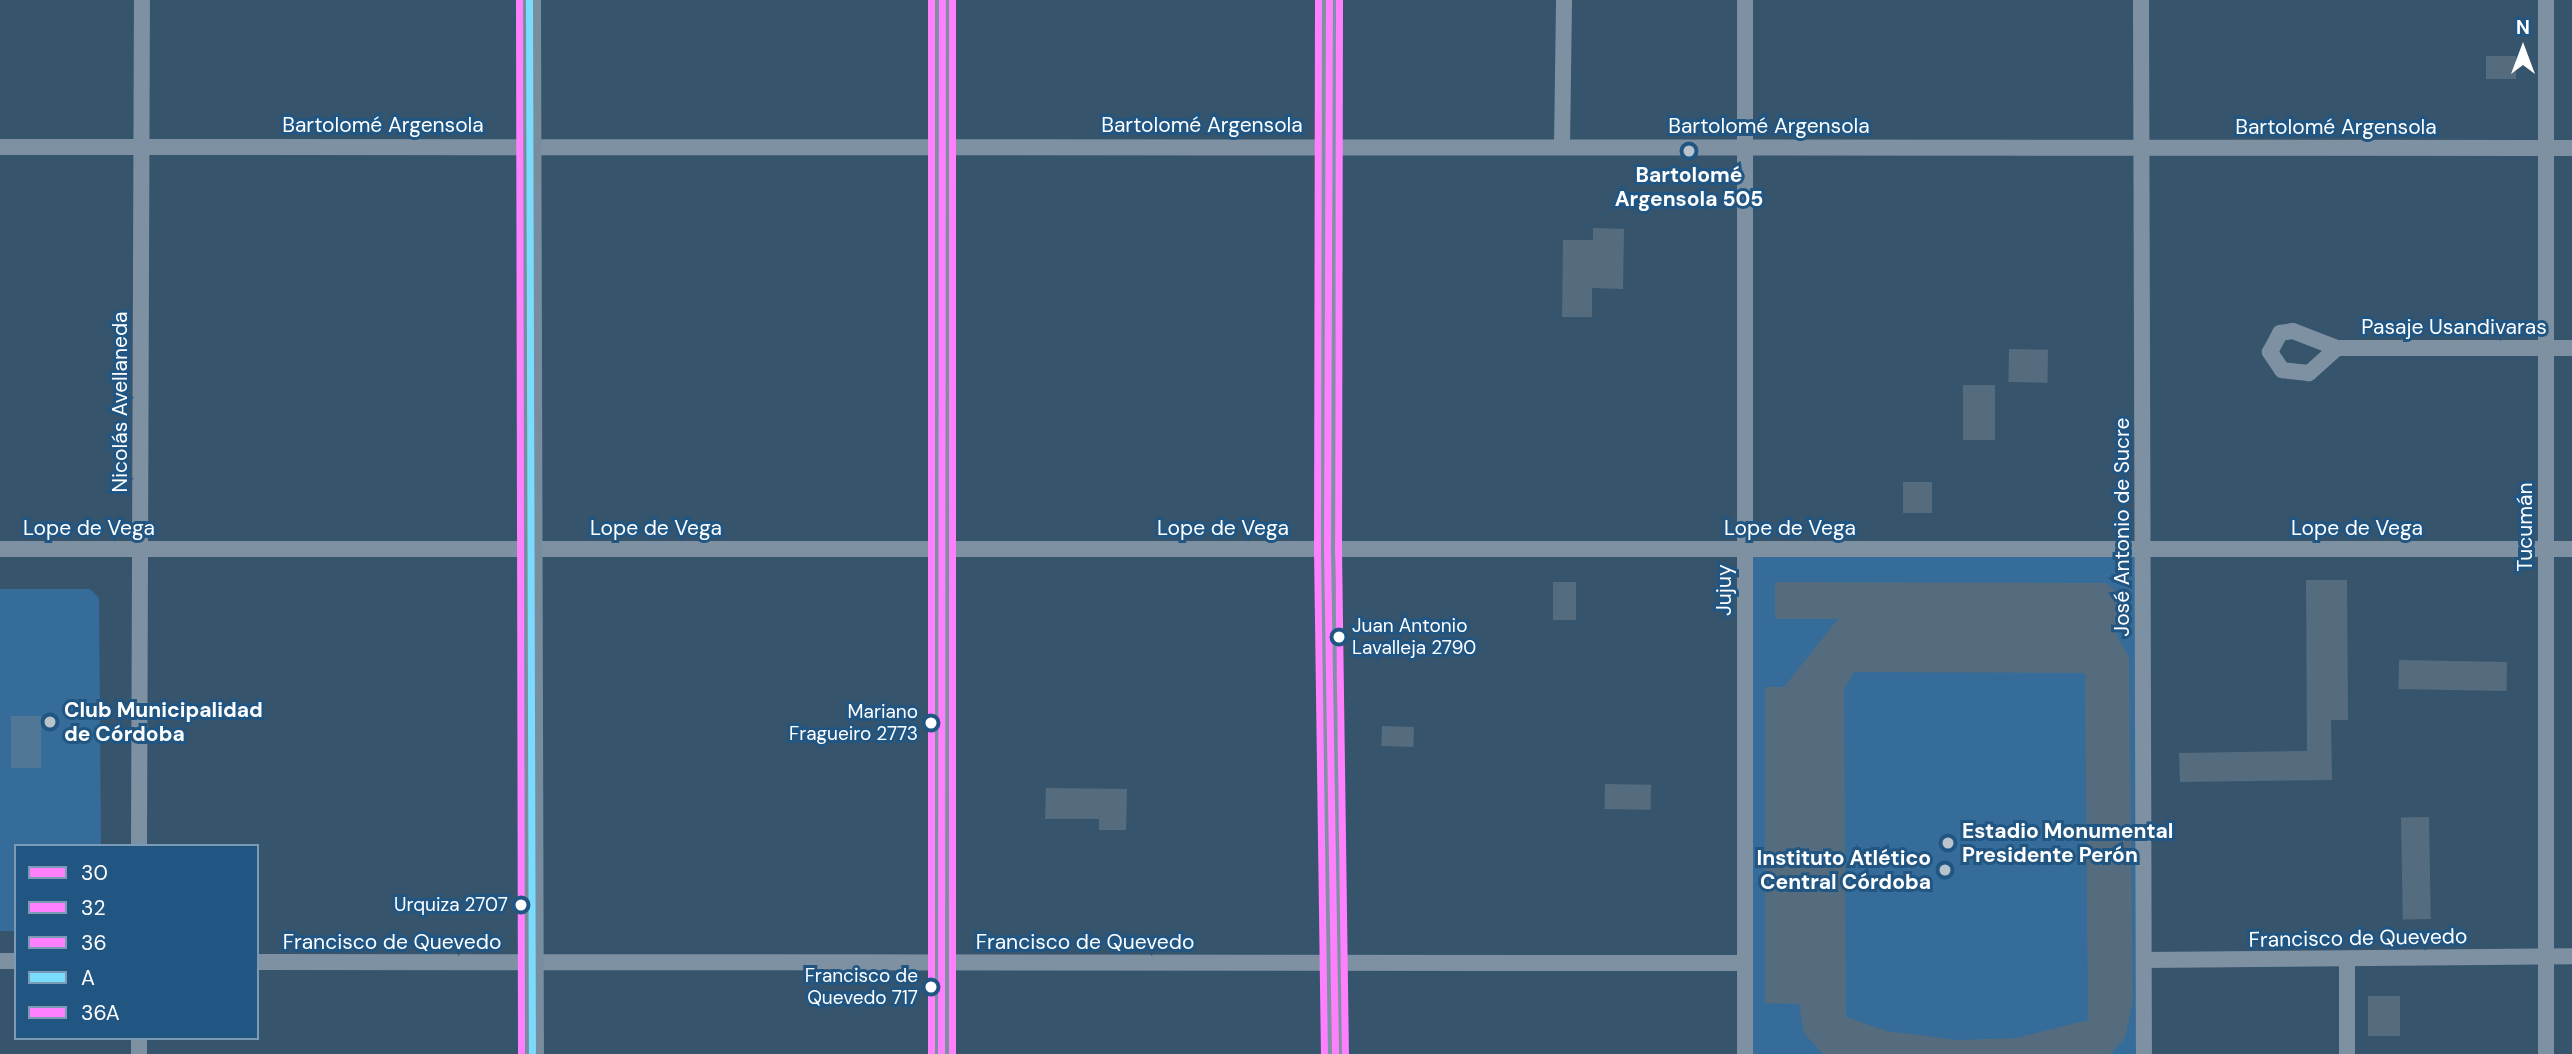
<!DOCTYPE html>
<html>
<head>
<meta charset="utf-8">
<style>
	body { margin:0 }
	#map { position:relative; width:2572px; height:1054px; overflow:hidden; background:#37546d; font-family:"DM Sans",sans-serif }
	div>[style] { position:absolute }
	.green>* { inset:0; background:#356c99; transform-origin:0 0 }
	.water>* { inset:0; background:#517796; transform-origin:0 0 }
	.building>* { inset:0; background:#556c7f; transform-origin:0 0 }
	.street>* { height:16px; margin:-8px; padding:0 8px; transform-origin:8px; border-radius:8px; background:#7d91a3 }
	.secondary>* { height:23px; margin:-11.5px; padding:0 11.5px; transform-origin:11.5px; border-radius:11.5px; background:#788e9f }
	.primary>* { height:26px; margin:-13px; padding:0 13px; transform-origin:13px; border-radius:13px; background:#7c90a0 }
	.bus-1>* { height:7px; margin:-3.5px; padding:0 3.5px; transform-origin:3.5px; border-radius:3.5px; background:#fe80ff }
	.bus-2>* { height:7px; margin:-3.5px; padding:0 3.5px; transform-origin:3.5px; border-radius:3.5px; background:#fe80ff }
	.bus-3>* { height:7px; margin:-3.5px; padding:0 3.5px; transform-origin:3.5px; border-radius:3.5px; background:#fe80ff }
	.bus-4>* { height:7px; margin:-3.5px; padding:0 3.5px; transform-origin:3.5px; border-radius:3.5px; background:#7adcfc }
	.bus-5>* { height:7px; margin:-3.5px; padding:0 3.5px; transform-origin:3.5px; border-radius:3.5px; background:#fe80ff }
	.dots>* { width:19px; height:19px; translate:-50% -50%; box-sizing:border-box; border:4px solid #215683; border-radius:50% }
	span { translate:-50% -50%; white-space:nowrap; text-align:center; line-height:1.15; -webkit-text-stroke:6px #215683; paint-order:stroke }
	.bus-label { font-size:19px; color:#fff }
	.left { translate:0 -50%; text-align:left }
	.right { translate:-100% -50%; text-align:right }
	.street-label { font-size:21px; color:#fff }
	.poi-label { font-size:21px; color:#fff; font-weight:700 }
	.legend { position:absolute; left:14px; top:844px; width:245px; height:196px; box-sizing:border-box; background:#215683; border:2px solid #7a9ab5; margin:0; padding:9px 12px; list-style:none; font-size:21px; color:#fff }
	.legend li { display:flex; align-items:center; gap:14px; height:35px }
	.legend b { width:35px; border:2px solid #7a9ab5 }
	.north { position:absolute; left:2488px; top:14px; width:70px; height:70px; -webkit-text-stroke:5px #215683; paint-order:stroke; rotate:0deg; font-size:19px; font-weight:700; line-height:28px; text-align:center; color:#fff }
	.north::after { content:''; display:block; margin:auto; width:24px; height:32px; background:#fff; clip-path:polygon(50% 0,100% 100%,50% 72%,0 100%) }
</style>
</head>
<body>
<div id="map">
	<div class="green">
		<i style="left:1745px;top:549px;width:398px;height:505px"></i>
		<i style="clip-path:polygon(0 589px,90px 589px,99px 598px,101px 846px,16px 846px,16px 931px,0 931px)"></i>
	</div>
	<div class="water">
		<i style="left:11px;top:716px;width:30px;height:52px"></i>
	</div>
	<div class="building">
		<i style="left:2516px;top:56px;width:23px;height:30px;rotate:90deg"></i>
		<i style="clip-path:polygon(1593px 228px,1624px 229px,1623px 289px,1592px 288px,1592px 317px,1562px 317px,1563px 240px,1593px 240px)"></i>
		<i style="left:2009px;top:349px;width:39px;height:33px;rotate:1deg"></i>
		<i style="left:1963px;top:385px;width:32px;height:55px"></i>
		<i style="left:1903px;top:482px;width:29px;height:31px"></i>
		<i style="clip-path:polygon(2306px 580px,2347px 580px,2348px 720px,2331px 720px,2332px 780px,2180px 782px,2179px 753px,2307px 751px)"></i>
		<i style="left:1553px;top:582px;width:23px;height:38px"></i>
		<i style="clip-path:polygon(evenodd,1775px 582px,2106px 583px,2119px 594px,2117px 636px,2129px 658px,2133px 1000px,2125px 1038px,2110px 1054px,1823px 1054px,1804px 1033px,1799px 1004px,1765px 1003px,1765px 687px,1784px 687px,1838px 619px,1775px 619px,1775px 582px,1854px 672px,2085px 673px,2088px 1020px,2017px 1038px,1957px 1040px,1887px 1031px,1846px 1017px,1844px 689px,1854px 672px)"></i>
		<i style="left:2399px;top:660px;width:108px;height:29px;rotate:1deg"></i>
		<i style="left:1382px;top:726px;width:32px;height:20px;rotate:2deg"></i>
		<i style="left:1605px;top:784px;width:46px;height:25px;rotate:1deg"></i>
		<i style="clip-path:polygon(1046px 788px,1127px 789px,1126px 830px,1099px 830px,1099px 819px,1045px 819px)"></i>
		<i style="left:2429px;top:817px;width:102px;height:28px;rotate:89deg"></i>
		<i style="left:2368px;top:996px;width:32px;height:40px"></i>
	</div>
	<div class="street">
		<i style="left:1329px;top:0;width:549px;rotate:90.21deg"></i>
		<i style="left:1327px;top:549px;width:505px;rotate:89.09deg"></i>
		<i style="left:2141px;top:0;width:1054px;rotate:89.84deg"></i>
		<i style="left:2546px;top:0;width:1054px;rotate:90deg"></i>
		<i style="left:1562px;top:146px;width:146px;rotate:-89.2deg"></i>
		<i style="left:0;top:147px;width:2572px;rotate:0.02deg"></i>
		<i style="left:2337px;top:348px;width:38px;rotate:138deg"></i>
		<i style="left:2309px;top:373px;width:27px;rotate:-174deg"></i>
		<i style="left:2282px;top:370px;width:22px;rotate:-124deg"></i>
		<i style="left:2270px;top:352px;width:21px;rotate:-62deg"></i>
		<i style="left:2280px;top:333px;width:13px;rotate:-9deg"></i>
		<i style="left:2293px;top:331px;width:47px;rotate:21.1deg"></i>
		<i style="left:2337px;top:348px;width:235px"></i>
		<i style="left:0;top:549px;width:2572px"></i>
		<i style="left:139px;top:846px;width:846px;rotate:-89.8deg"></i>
		<i style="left:2144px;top:960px;width:428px;rotate:-0.5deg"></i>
		<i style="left:2347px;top:960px;width:94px;rotate:90deg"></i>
		<i style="left:0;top:961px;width:16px"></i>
		<i style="left:257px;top:962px;width:1487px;rotate:0.04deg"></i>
		<i style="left:139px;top:1054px;width:16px;rotate:-90deg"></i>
		<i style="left:1745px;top:1054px;width:1054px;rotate:-90deg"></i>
	</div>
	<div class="secondary">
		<i style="left:529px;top:0;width:1054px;rotate:89.84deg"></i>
	</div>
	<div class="primary">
		<i style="left:941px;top:1054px;width:1054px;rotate:-89.95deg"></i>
	</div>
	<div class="bus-1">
		<i style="left:1329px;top:0;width:549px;rotate:90.21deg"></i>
		<i style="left:1327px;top:549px;width:505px;rotate:89.09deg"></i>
		<i style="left:941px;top:1054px;width:1054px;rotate:-89.95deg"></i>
	</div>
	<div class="bus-2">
		<i style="left:1318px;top:0;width:549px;rotate:90.1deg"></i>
		<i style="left:1317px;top:549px;width:505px;rotate:89.21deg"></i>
		<i style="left:952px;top:1054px;width:1054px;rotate:-90deg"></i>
	</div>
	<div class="bus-3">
		<i style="left:1339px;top:0;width:549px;rotate:90.1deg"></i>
		<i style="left:1338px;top:549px;width:505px;rotate:89.21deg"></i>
		<i style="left:931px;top:1054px;width:1054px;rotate:-90deg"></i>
	</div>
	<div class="bus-4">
		<i style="left:529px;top:0;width:1054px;rotate:89.84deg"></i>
	</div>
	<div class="bus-5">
		<i style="left:519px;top:0;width:1054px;rotate:89.89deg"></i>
	</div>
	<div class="dots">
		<i style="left:1689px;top:151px;background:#b9c3cc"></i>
		<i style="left:1339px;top:637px;background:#fff"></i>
		<i style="left:50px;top:722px;background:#b9c3cc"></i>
		<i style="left:931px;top:723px;background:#fff"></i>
		<i style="left:1948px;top:843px;background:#b9c3cc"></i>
		<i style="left:1945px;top:870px;background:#b9c3cc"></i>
		<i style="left:521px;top:905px;background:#fff"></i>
		<i style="left:931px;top:987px;background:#fff"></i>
	</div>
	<div class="bus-label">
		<span class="left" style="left:1352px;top:637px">Juan Antonio<br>Lavalleja 2790</span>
		<span class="right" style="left:918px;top:723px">Mariano<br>Fragueiro 2773</span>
		<span class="right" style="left:508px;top:905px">Urquiza 2707</span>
		<span class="right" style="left:918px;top:987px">Francisco de<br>Quevedo 717</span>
	</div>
	<div class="street-label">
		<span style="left:383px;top:125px">Bartolomé Argensola</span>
		<span style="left:1202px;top:125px">Bartolomé Argensola</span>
		<span style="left:1769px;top:126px">Bartolomé Argensola</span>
		<span style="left:2336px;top:127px">Bartolomé Argensola</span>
		<span style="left:2454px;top:327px">Pasaje Usandivaras</span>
		<span style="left:120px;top:402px;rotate:-90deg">Nicolás Avellaneda</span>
		<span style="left:2122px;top:527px;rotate:-90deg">José Antonio de Sucre</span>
		<span style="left:2525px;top:527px;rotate:-90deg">Tucumán</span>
		<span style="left:89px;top:528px">Lope de Vega</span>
		<span style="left:656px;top:528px">Lope de Vega</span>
		<span style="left:1223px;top:528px">Lope de Vega</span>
		<span style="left:1790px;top:528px">Lope de Vega</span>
		<span style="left:2357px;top:528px">Lope de Vega</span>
		<span style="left:1724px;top:590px;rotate:-90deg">Jujuy</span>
		<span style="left:2358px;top:938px;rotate:-1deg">Francisco de Quevedo</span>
		<span style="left:392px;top:942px">Francisco de Quevedo</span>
		<span style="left:1085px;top:942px">Francisco de Quevedo</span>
	</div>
	<div class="poi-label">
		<span style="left:1689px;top:187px">Bartolomé<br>Argensola 505</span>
		<span class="left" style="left:64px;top:722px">Club Municipalidad<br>de Córdoba</span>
		<span class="left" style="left:1962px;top:843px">Estadio Monumental<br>Presidente Perón</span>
		<span class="right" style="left:1931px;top:870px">Instituto Atlético<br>Central Córdoba</span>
	</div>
	<ul class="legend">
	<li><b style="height:9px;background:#fe80ff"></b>30</li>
	<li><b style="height:9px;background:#fe80ff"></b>32</li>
	<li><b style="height:9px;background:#fe80ff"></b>36</li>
	<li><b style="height:9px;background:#7adcfc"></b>A</li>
	<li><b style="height:9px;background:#fe80ff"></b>36A</li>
	</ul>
	<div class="north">N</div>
</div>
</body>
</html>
